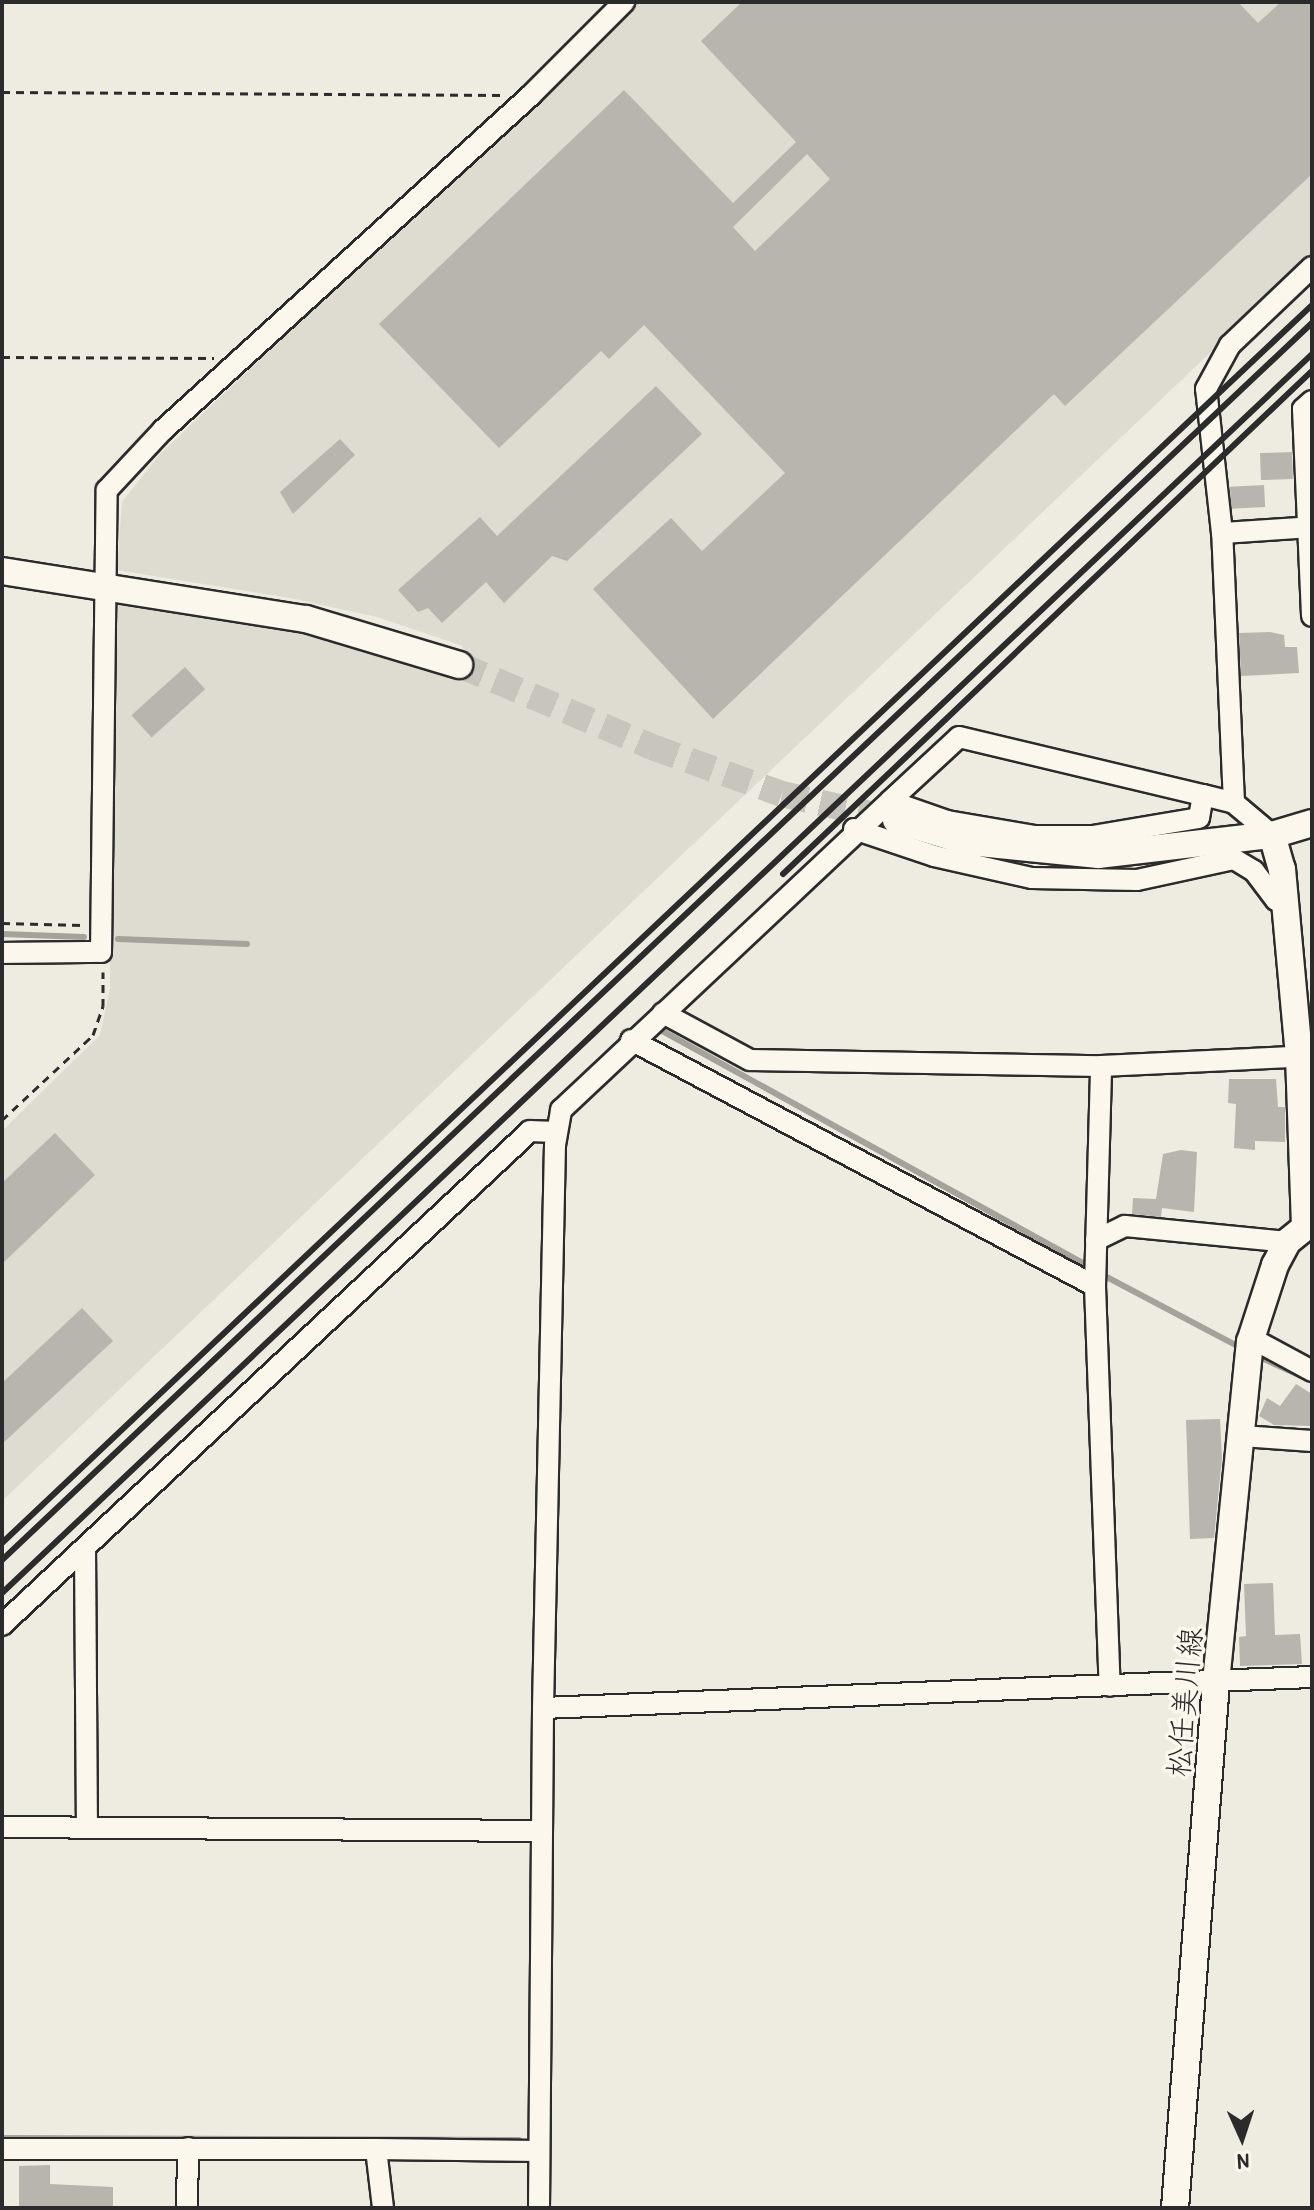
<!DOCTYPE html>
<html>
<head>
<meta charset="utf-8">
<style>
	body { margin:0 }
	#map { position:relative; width:1314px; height:2210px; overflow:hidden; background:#eeebe0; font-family:"Patrick Hand","Klee One",sans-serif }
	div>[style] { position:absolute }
	.built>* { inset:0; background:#dedbd1 }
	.stream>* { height:6px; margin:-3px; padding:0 3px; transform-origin:3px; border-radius:3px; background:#a4a29a }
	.building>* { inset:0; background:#b8b5ae; transform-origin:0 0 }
	.secondary-tunnel>* { height:26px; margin-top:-13px; transform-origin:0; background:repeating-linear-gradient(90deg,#c7c5bc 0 26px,transparent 0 39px) }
	.path>* { height:3px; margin-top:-1.5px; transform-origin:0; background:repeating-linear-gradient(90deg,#2b2b2b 0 8px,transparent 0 14px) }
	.roads { filter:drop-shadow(2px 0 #2b2b2b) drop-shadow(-2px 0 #2b2b2b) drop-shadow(0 2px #2b2b2b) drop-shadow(0 -2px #2b2b2b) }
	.street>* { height:20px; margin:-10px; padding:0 10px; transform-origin:10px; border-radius:10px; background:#fbf7ec }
	.secondary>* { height:26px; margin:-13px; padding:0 13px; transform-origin:13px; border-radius:13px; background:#fbf7ec }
	.rail>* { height:6px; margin:-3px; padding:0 3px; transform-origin:3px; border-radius:3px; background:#2b2b2b }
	span { translate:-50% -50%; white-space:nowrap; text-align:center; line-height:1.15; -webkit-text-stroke:7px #fbf7ec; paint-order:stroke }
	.street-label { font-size:30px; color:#2b2b2b }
	.frame { position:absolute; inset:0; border:4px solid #2b2b2b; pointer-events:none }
	.north { position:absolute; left:1202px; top:2098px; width:80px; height:80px; -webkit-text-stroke:6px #fbf7ec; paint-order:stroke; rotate:177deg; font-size:22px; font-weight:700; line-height:32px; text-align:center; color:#2b2b2b }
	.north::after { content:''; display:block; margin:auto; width:28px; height:36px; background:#2b2b2b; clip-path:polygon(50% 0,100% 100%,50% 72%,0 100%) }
</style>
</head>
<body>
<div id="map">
	<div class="built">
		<i style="clip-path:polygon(637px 2px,1312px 2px,1312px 256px,2px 1501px,2px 1131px,100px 1035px,110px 989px,112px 596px,320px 629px,454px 670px,463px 646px,377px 617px,290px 598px,117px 570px,122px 502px,160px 454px)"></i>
	</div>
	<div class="stream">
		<i style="left:2px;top:934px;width:82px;rotate:2.1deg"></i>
		<i style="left:118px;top:939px;width:129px;rotate:2.2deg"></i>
		<i style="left:657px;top:1028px;width:496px;rotate:28.9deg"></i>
		<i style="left:1101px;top:1274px;width:161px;rotate:27.8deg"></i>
		<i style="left:1257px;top:1356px;width:60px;rotate:24.4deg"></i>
		<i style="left:2px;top:2138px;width:517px;rotate:0.22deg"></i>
	</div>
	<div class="building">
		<i style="clip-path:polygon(evenodd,742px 2px,1238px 2px,1258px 23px,1281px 2px,1312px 2px,1312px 174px,1065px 406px,1054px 394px,713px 719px,593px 589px,671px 518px,702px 551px,785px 473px,644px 325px,609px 359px,601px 351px,499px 448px,379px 324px,624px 90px,733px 203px,796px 142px,701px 41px,742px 2px,807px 154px,830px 179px,755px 251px,733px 227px,807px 154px)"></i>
		<i style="clip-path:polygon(656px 386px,702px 434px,567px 561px,552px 556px,504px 603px,486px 582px,442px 623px,428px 608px,418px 612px,398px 590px,480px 517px,497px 536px)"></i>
		<i style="clip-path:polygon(340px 439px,355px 455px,293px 514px,280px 492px)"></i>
		<i style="left:1292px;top:452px;width:27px;height:32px;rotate:88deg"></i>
		<i style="left:1264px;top:485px;width:22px;height:34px;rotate:87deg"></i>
		<i style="clip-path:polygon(1270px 632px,1284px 635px,1285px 647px,1297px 647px,1299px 673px,1241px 676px,1239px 633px)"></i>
		<i style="left:185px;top:667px;width:30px;height:72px;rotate:48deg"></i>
		<i style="clip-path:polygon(1229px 1079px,1276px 1079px,1278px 1107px,1285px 1107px,1285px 1142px,1255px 1141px,1255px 1150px,1234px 1148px,1236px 1104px,1228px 1103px)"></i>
		<i style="clip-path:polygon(55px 1133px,95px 1175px,2px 1264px,2px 1183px)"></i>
		<i style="clip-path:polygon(1181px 1150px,1197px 1152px,1194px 1212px,1162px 1208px,1161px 1217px,1132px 1214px,1133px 1198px,1156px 1199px,1163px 1154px)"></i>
		<i style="clip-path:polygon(82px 1308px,113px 1341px,2px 1444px,2px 1383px)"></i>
		<i style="clip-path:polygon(1296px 1384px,1312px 1394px,1312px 1426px,1274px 1425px,1259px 1416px,1267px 1398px,1280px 1406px)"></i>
		<i style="clip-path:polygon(1220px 1419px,1222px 1458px,1214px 1538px,1190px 1539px,1186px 1420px)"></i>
		<i style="clip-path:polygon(1273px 1583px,1275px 1635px,1300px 1634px,1302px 1664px,1240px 1666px,1239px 1637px,1246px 1636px,1244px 1584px)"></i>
		<i style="clip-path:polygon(50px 2165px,50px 2184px,113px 2187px,113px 2208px,19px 2208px,19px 2166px)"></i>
	</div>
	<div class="secondary-tunnel">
		<i style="left:459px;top:665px;width:210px;rotate:23deg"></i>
		<i style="left:652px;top:747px;width:138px;rotate:19.9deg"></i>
		<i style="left:782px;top:794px;width:117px;rotate:12.8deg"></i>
	</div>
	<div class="path">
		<i style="left:2px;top:92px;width:500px;rotate:0.34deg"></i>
		<i style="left:2px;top:357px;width:212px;rotate:0.3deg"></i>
		<i style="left:2px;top:923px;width:80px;rotate:1.4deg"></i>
		<i style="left:2px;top:1120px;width:125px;rotate:-43deg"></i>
		<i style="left:93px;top:1035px;width:31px;rotate:-71deg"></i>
		<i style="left:103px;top:1006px;width:34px;rotate:-90deg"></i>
	</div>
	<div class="roads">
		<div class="street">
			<i style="left:1312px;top:401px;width:12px;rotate:138deg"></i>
			<i style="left:1303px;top:409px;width:207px;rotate:87.5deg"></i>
			<i style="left:1222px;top:533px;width:90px;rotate:-3.8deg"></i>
			<i style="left:1203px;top:795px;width:23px;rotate:100deg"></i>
			<i style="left:1199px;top:818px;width:108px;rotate:170.4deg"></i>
			<i style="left:1093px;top:836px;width:58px;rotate:180deg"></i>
			<i style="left:1035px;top:836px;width:89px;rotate:-170.3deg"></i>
			<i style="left:947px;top:821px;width:60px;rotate:-160.7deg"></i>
			<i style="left:890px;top:801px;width:94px;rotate:-42.8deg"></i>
			<i style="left:959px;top:737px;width:251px;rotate:13.4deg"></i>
			<i style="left:1203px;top:795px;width:32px;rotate:14deg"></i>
			<i style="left:1234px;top:803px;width:50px;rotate:40.1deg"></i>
			<i style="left:1234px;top:803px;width:270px;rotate:-92.5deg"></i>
			<i style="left:1222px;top:533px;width:145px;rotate:-96.3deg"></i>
			<i style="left:1206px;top:389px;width:50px;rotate:-61.4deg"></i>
			<i style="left:1230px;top:345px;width:113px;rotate:-43.6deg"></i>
			<i style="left:854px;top:829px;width:84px;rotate:18.6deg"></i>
			<i style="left:934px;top:856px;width:100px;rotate:12.7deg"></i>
			<i style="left:1032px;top:878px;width:105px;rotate:1.1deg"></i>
			<i style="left:1137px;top:880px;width:99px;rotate:-12.2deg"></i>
			<i style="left:1234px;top:859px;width:23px;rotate:31deg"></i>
			<i style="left:1254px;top:871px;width:36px;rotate:53deg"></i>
			<i style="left:1276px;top:900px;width:8px;rotate:-7deg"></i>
			<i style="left:2px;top:953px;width:99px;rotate:-0.6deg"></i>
			<i style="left:101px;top:952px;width:462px;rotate:-89.3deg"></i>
			<i style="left:107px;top:490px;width:82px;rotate:-47deg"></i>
			<i style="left:163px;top:430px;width:498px;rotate:-42.3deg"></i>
			<i style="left:531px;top:95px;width:132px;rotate:-45deg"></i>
			<i style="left:663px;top:1013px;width:99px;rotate:28.4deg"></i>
			<i style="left:750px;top:1060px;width:351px;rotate:1deg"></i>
			<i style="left:1101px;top:1066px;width:211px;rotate:-2.7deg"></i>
			<i style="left:631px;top:1040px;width:525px;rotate:27.93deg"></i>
			<i style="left:1095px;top:1286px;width:400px;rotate:87.9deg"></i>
			<i style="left:1096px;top:1240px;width:32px;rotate:-26deg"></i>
			<i style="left:1125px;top:1226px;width:163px;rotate:5.6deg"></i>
			<i style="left:1095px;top:1286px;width:220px;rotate:-88.4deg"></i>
			<i style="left:1251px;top:1338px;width:69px;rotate:28.4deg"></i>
			<i style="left:1242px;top:1436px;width:70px;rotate:4.1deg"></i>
			<i style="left:85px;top:1548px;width:280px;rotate:89.6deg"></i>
			<i style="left:2px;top:1625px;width:723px;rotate:-43.09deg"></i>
			<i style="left:530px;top:1131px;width:26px;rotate:2deg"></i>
			<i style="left:543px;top:1708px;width:770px;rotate:-2.31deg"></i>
			<i style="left:2px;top:1827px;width:540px;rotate:0.42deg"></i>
			<i style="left:2px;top:2149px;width:374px"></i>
			<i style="left:376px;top:2149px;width:59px;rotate:83.2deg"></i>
			<i style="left:376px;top:2149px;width:163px;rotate:0.7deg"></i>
			<i style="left:187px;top:2208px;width:60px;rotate:-89deg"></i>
			<i style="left:539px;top:2208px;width:500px;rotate:-89.54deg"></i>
			<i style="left:543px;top:1708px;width:563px;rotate:-88.78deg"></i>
			<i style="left:555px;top:1145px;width:36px;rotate:-80deg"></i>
			<i style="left:561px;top:1110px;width:451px;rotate:-43.2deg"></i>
		</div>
		<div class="secondary">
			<i style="left:2px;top:571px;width:308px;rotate:9deg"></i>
			<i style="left:306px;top:619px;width:160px;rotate:16.7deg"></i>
			<i style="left:896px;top:820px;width:76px;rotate:16.8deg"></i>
			<i style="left:969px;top:842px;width:130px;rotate:5.8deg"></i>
			<i style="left:1098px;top:855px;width:175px;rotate:-6.6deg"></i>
			<i style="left:1272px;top:835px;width:42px;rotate:-16.7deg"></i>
			<i style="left:1272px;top:835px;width:35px;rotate:74deg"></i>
			<i style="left:1282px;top:869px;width:187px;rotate:84.8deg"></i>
			<i style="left:1299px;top:1055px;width:169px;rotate:88deg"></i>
			<i style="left:1175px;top:2208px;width:528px;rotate:-85.54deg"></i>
			<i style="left:1216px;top:1682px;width:342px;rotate:-84.3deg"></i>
			<i style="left:1250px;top:1342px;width:81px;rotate:-72deg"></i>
			<i style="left:1275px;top:1265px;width:26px;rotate:-62deg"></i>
			<i style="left:1287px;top:1242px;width:32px;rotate:-39deg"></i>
		</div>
	</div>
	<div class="rail">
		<i style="left:783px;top:874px;width:730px;rotate:-43.56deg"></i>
		<i style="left:2px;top:1543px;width:1802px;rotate:-43.38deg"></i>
		<i style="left:2px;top:1560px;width:1802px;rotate:-43.36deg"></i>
		<i style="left:2px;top:1593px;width:1803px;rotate:-43.4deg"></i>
	</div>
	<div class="street-label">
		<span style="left:1184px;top:1702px;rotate:-85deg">松任美川線</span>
	</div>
	<div class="frame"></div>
	<div class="north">N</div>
</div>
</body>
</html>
